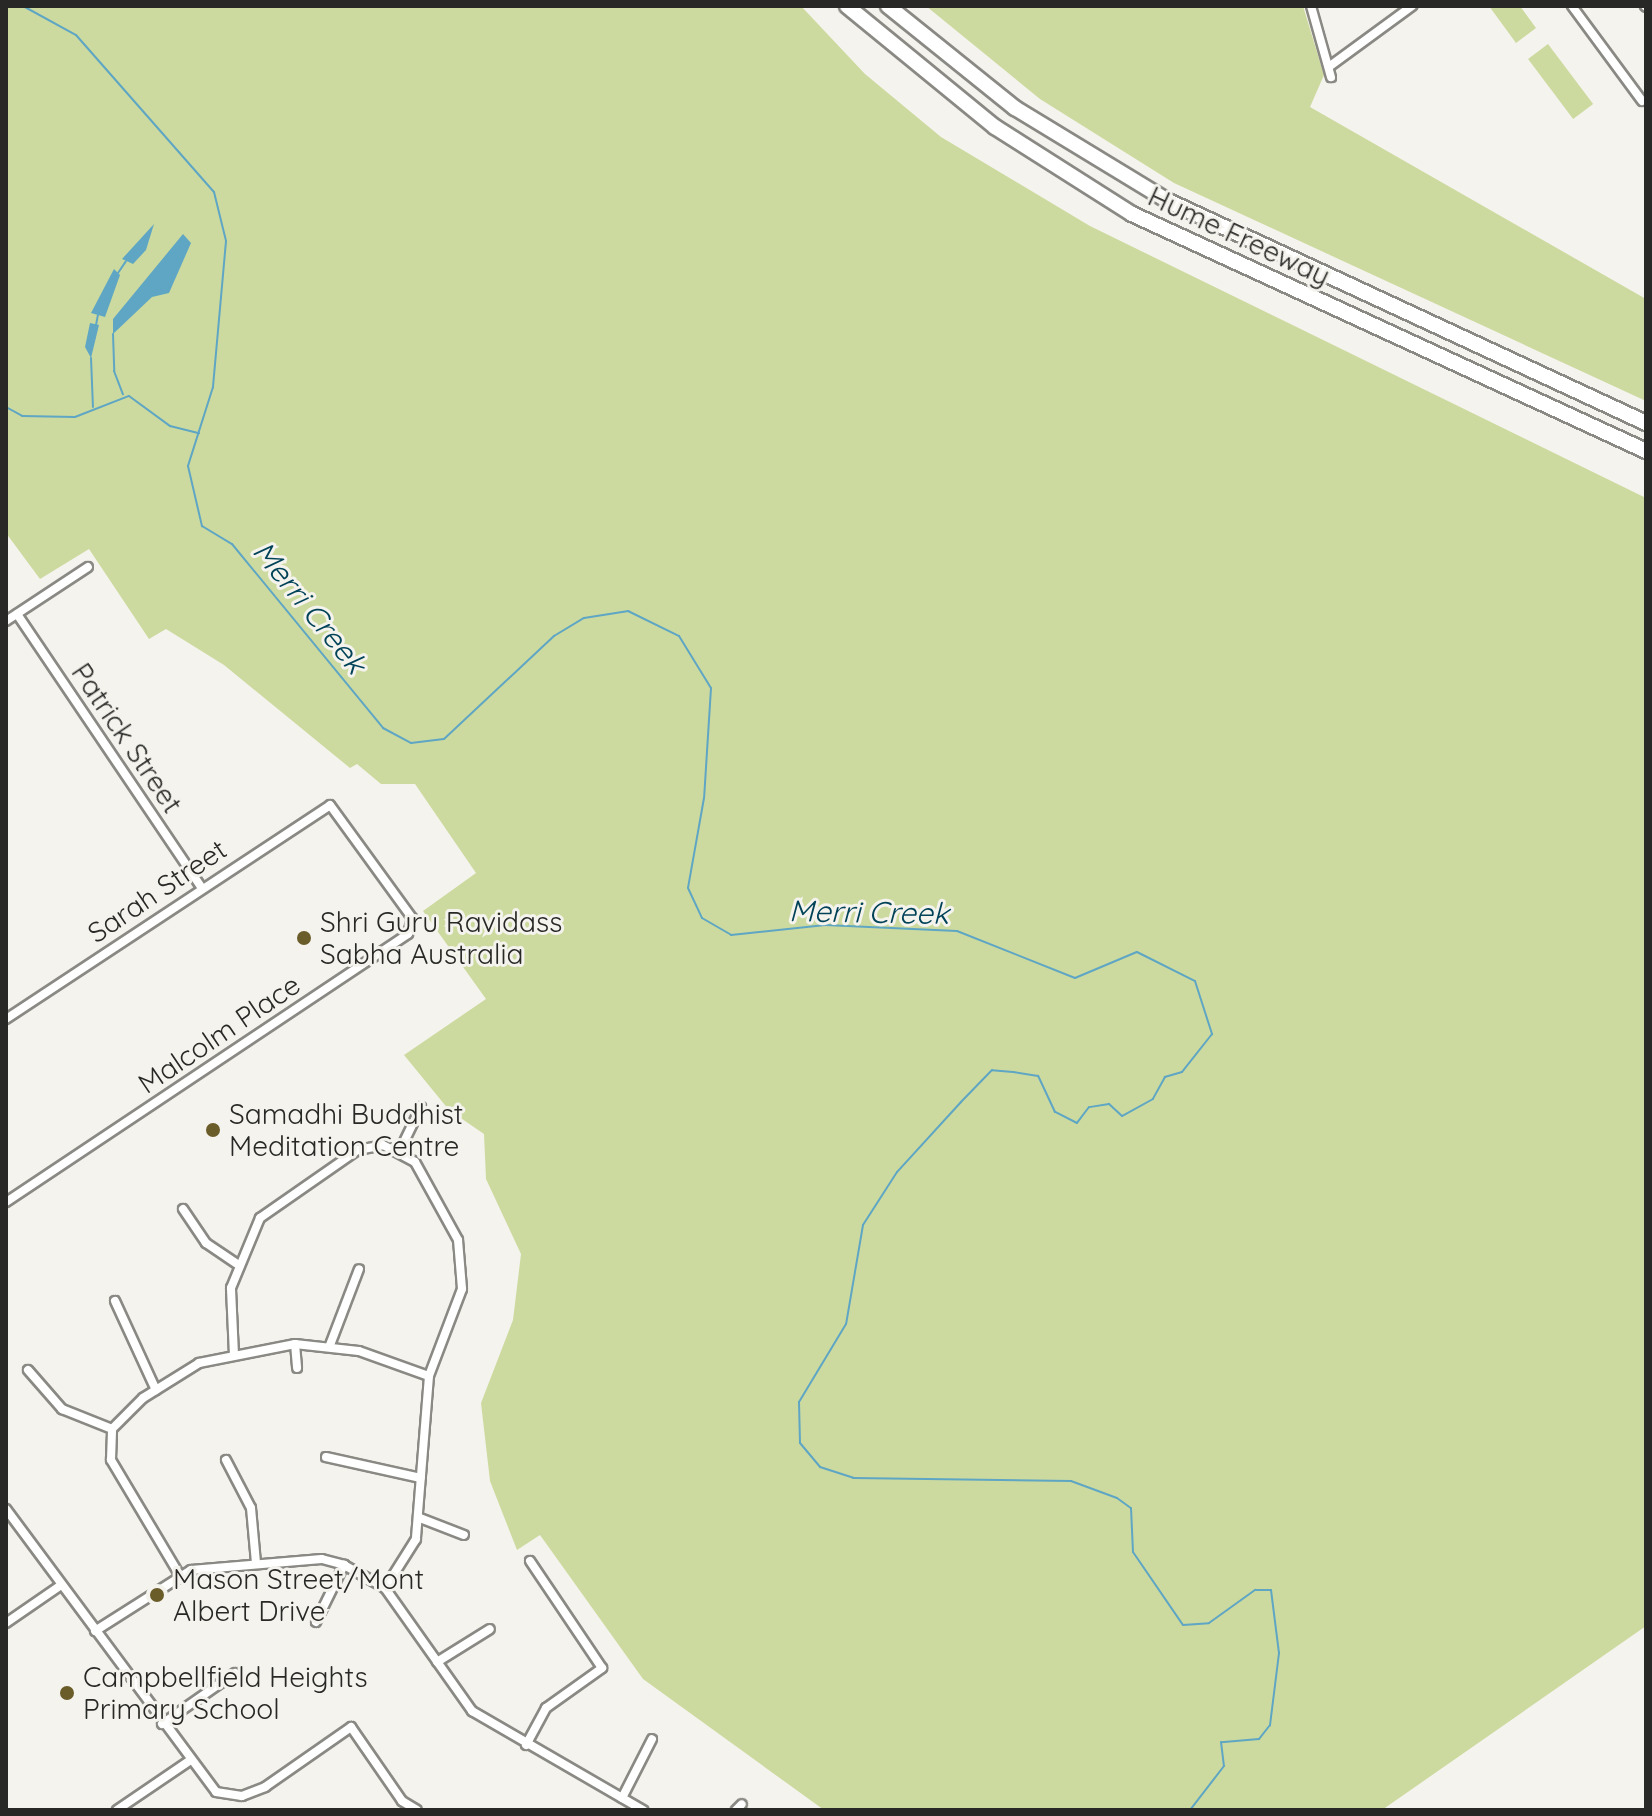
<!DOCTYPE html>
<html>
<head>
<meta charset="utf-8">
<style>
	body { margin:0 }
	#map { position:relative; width:1652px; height:1816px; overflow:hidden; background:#f4f3ed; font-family:Quicksand,sans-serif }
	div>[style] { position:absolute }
	.green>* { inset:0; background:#cdda9f; transform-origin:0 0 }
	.water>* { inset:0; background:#5ea6c4 }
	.stream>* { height:2px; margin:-1px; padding:0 1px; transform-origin:1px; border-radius:1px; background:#5ea6c4 }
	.roads { filter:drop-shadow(2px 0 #8a8984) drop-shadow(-2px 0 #8a8984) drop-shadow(0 2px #8a8984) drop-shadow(0 -2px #8a8984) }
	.street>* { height:8px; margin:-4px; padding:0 4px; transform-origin:4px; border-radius:4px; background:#fff }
	.highway>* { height:14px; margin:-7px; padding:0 7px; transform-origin:7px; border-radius:7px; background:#fff }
	.dots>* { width:22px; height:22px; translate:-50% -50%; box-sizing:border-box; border:4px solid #f4f3ed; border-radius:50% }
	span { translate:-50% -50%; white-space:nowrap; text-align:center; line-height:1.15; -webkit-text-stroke:6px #f4f3ed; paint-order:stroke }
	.street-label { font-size:28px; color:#282826 }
	.poi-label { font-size:28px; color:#282826 }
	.left { translate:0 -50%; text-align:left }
	.water-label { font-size:30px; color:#004257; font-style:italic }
	.frame { position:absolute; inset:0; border:8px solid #282826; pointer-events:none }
</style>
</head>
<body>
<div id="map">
	<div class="green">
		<i style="clip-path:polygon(6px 6px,801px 6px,865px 74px,941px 137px,1090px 226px,1646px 498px,1646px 1626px,1382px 1810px,824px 1810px,643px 1679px,540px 1535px,517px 1550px,490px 1481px,481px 1403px,513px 1320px,521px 1254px,486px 1179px,484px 1134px,449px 1110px,404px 1055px,486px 999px,423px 911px,476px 873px,415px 784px,381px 784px,357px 764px,350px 768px,224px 665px,166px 629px,149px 639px,89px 549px,40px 579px,6px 533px)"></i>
		<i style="clip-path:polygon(926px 6px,1303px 6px,1324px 75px,1310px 107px,1646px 299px,1646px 401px,1174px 183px,1040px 99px)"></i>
		<i style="clip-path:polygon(1489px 6px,1520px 6px,1536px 28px,1516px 43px)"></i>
		<i style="left:1548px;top:44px;width:75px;height:25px;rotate:53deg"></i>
	</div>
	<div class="water">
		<i style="clip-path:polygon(154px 224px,146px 250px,133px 264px,122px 259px)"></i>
		<i style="clip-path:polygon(183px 234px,191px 243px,169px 293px,152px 297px,113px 334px,113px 319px)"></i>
		<i style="clip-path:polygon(114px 269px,120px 275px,105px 317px,91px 313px)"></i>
		<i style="clip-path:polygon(90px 323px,99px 325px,91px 358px,85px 347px)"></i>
	</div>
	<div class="stream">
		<i style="left:23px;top:6px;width:60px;rotate:28.7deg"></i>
		<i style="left:76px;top:35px;width:209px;rotate:48.7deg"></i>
		<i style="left:214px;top:192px;width:50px;rotate:76.2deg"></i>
		<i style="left:226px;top:241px;width:147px;rotate:95.1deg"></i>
		<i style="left:213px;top:387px;width:83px;rotate:107.6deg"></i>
		<i style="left:188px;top:466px;width:62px;rotate:76.9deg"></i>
		<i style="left:202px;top:526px;width:35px;rotate:31deg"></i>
		<i style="left:232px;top:544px;width:238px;rotate:50.6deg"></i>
		<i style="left:383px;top:728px;width:32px;rotate:28deg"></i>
		<i style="left:411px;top:743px;width:33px;rotate:-7deg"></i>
		<i style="left:444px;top:739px;width:151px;rotate:-43.1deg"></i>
		<i style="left:554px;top:636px;width:35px;rotate:-31deg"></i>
		<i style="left:584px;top:618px;width:45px;rotate:-9deg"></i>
		<i style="left:628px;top:611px;width:57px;rotate:26.1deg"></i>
		<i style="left:679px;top:636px;width:61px;rotate:58.4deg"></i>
		<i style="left:711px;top:688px;width:110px;rotate:93.6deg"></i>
		<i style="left:704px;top:798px;width:91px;rotate:100.1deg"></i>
		<i style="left:688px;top:888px;width:33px;rotate:65deg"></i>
		<i style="left:702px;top:918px;width:34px;rotate:30deg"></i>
		<i style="left:731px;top:935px;width:95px;rotate:-6.1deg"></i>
		<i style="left:825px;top:925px;width:132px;rotate:2.6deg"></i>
		<i style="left:957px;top:931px;width:127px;rotate:21.7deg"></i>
		<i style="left:1075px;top:978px;width:67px;rotate:-22.8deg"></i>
		<i style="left:1137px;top:952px;width:65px;rotate:26.6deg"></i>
		<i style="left:1195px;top:981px;width:56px;rotate:72.2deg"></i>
		<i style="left:1212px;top:1034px;width:48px;rotate:128.3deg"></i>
		<i style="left:1182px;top:1072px;width:18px;rotate:164deg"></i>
		<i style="left:1165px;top:1077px;width:25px;rotate:119deg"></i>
		<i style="left:1153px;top:1099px;width:35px;rotate:151deg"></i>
		<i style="left:1122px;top:1116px;width:18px;rotate:-137deg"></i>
		<i style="left:1109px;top:1104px;width:20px;rotate:171deg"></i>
		<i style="left:1089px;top:1107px;width:20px;rotate:127deg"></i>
		<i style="left:1077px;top:1123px;width:25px;rotate:-153deg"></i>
		<i style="left:1055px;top:1112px;width:40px;rotate:-115deg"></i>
		<i style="left:1038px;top:1076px;width:25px;rotate:-171deg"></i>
		<i style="left:1013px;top:1072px;width:21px;rotate:-175deg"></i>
		<i style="left:992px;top:1070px;width:45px;rotate:134.1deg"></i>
		<i style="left:961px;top:1102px;width:95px;rotate:132.4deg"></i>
		<i style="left:897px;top:1172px;width:63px;rotate:122.7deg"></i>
		<i style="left:863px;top:1225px;width:100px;rotate:99.7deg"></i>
		<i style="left:846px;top:1324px;width:91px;rotate:121.1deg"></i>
		<i style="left:799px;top:1402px;width:41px;rotate:88.6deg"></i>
		<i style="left:800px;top:1443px;width:31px;rotate:50deg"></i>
		<i style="left:820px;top:1467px;width:35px;rotate:18deg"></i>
		<i style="left:853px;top:1478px;width:218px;rotate:0.8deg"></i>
		<i style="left:1071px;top:1481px;width:49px;rotate:20.3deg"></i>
		<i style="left:1117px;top:1498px;width:17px;rotate:36deg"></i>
		<i style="left:1131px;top:1508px;width:44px;rotate:87.4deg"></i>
		<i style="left:1133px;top:1552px;width:88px;rotate:55.6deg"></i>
		<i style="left:1183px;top:1625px;width:26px;rotate:-4deg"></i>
		<i style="left:1209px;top:1623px;width:57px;rotate:-35.7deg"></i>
		<i style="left:1255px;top:1590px;width:16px"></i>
		<i style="left:1271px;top:1590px;width:64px;rotate:82.8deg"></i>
		<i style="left:1279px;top:1653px;width:73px;rotate:97.1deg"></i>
		<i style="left:1270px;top:1725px;width:18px;rotate:128deg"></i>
		<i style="left:1259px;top:1739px;width:38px;rotate:175deg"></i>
		<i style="left:1221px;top:1742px;width:24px;rotate:83deg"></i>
		<i style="left:1224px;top:1766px;width:56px;rotate:127.7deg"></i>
		<i style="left:118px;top:273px;width:14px;rotate:-56deg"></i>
		<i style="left:96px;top:325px;width:10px;rotate:-79deg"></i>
		<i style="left:113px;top:334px;width:37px;rotate:88deg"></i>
		<i style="left:114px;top:371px;width:25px;rotate:69deg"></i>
		<i style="left:91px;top:358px;width:49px;rotate:87.7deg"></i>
		<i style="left:6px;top:407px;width:18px;rotate:29deg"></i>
		<i style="left:22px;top:416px;width:53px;rotate:1.1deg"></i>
		<i style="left:75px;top:417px;width:58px;rotate:-21.3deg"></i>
		<i style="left:129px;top:396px;width:51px;rotate:36.2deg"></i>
		<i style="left:170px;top:426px;width:30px;rotate:14deg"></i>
	</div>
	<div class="roads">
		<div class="street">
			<i style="left:1311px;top:6px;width:74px;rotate:74.3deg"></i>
			<i style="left:1572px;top:6px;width:118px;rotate:53.6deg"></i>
			<i style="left:1645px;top:6px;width:1px;rotate:45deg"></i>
			<i style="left:1330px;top:66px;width:102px;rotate:-36.2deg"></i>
			<i style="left:17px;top:614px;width:329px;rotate:56deg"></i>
			<i style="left:6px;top:621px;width:98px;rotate:-33.4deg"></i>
			<i style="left:6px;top:1019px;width:388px;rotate:-33.4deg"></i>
			<i style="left:330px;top:805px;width:140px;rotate:54deg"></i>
			<i style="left:412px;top:918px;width:16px;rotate:104deg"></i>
			<i style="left:408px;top:934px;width:483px;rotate:146.3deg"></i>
			<i style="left:400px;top:1150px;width:48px;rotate:-64deg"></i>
			<i style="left:183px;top:1209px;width:41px;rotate:55.9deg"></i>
			<i style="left:206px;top:1243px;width:36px;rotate:34deg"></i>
			<i style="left:115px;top:1301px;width:98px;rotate:65.3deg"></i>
			<i style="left:295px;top:1344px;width:24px;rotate:85deg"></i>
			<i style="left:330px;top:1345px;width:81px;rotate:-69.1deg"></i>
			<i style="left:234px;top:1355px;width:67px;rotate:-92.6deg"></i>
			<i style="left:231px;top:1288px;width:76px;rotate:-67.5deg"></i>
			<i style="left:260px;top:1218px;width:119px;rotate:-34.8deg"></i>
			<i style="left:358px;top:1150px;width:25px;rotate:-11deg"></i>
			<i style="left:383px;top:1145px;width:36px;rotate:28deg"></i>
			<i style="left:415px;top:1162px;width:89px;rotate:61.1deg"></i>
			<i style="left:458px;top:1240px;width:49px;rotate:85.3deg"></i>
			<i style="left:462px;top:1289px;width:93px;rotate:110.8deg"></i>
			<i style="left:429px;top:1376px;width:164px;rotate:94.6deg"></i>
			<i style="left:416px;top:1539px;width:58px;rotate:122.3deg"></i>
			<i style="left:28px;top:1370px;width:52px;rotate:48.9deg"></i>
			<i style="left:62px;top:1409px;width:54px;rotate:21.8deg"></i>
			<i style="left:326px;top:1457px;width:97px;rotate:12.5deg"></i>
			<i style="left:226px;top:1460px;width:54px;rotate:62.5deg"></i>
			<i style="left:251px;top:1508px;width:55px;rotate:84.8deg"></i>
			<i style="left:6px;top:1509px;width:352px;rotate:53.4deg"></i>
			<i style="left:216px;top:1792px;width:26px;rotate:9deg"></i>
			<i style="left:242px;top:1796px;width:25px;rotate:-21deg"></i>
			<i style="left:265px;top:1787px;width:105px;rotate:-34.9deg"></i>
			<i style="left:351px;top:1727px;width:90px;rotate:55.4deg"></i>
			<i style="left:402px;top:1801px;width:17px;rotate:31deg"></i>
			<i style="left:420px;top:1518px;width:47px;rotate:21.1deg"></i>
			<i style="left:179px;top:1574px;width:133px;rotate:-120.8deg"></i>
			<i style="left:111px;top:1460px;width:31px;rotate:-88deg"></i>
			<i style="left:112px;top:1429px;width:44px;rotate:-45deg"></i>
			<i style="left:143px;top:1398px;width:66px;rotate:-32deg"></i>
			<i style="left:199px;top:1363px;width:98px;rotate:-11.2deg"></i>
			<i style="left:295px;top:1344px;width:64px;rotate:6.2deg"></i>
			<i style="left:359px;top:1351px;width:74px;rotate:19.7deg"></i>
			<i style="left:316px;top:1622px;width:64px;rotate:-63.8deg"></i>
			<i style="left:6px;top:1623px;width:67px;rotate:-34.6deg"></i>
			<i style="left:95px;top:1631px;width:114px;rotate:-32.4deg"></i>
			<i style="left:191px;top:1570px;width:131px;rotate:-4.8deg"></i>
			<i style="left:322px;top:1559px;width:23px;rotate:15deg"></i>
			<i style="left:344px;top:1565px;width:47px;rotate:29.3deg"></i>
			<i style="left:385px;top:1588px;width:151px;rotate:54.7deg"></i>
			<i style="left:472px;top:1711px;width:198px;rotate:30.1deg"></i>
			<i style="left:437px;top:1662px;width:62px;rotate:-31.9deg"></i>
			<i style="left:162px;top:1724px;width:89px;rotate:-34.9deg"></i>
			<i style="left:526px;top:1745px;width:42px;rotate:-61.6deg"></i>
			<i style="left:546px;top:1708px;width:69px;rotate:-35.5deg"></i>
			<i style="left:602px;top:1668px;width:129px;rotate:-123.9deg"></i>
			<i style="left:622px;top:1798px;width:66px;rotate:-63deg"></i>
			<i style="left:117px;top:1810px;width:87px;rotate:-34.2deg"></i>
			<i style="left:736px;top:1810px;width:8px;rotate:-45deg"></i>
		</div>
		<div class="highway">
			<i style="left:847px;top:6px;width:191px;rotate:39.3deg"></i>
			<i style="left:995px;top:127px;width:162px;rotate:32.4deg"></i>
			<i style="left:1132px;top:214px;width:566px;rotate:24.75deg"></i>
			<i style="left:888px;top:6px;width:163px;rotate:38.8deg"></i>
			<i style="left:1015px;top:108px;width:179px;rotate:31.3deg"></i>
			<i style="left:1168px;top:201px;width:527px;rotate:24.91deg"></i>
		</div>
	</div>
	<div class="dots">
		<i style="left:304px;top:938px;background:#6b5d2a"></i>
		<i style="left:213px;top:1130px;background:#6b5d2a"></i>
		<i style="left:157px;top:1595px;background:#6b5d2a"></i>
		<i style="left:67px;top:1693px;background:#6b5d2a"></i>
	</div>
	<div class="street-label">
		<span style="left:1239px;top:236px;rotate:25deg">Hume Freeway</span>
		<span style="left:127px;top:738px;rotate:56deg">Patrick Street</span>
		<span style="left:157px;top:891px;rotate:-34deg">Sarah Street</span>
		<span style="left:219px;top:1034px;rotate:-34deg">Malcolm Place</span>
	</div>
	<div class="poi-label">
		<span class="left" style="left:320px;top:938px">Shri Guru Ravidass<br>Sabha Australia</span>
		<span class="left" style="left:229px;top:1130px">Samadhi Buddhist<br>Meditation Centre</span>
		<span class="left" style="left:173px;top:1595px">Mason Street/Mont<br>Albert Drive</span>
		<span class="left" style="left:83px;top:1693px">Campbellfield Heights<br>Primary School</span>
	</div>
	<div class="water-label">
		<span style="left:310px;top:607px;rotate:51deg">Merri Creek</span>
		<span style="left:869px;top:912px;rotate:1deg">Merri Creek</span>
	</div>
	<div class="frame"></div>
</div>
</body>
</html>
